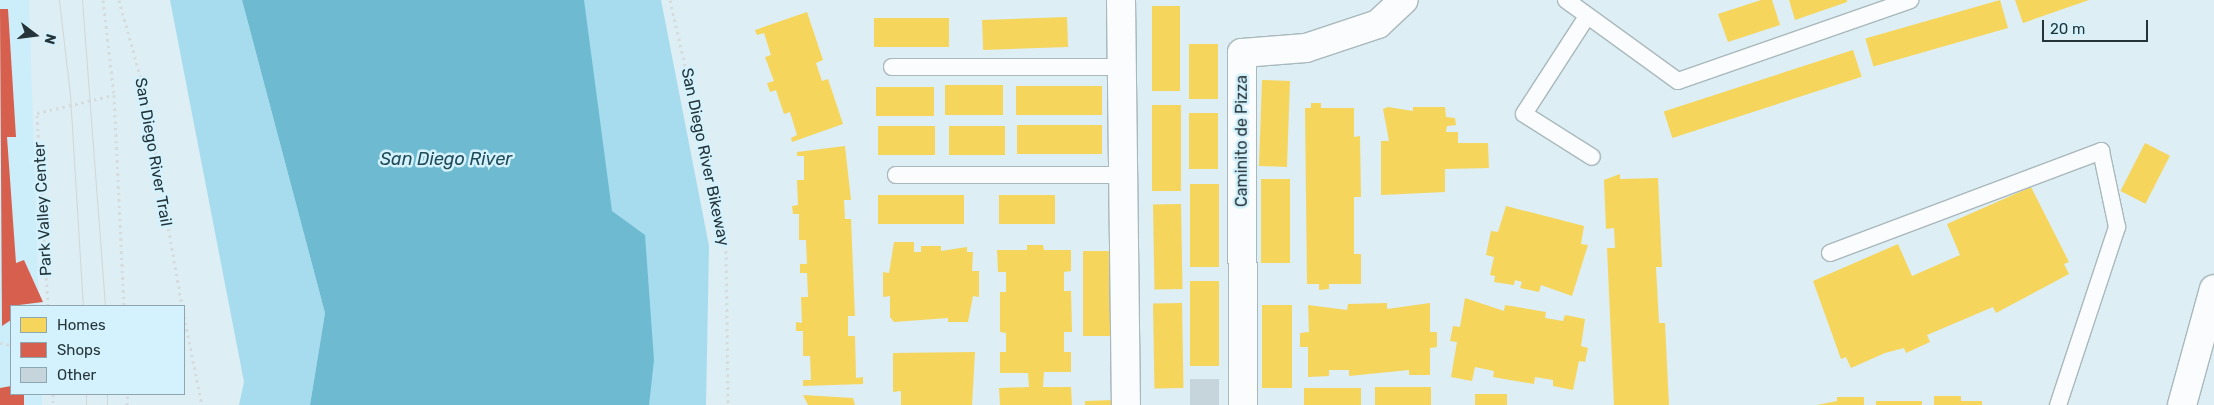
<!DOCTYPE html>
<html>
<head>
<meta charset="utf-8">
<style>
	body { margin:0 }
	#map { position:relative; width:2214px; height:405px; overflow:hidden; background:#ddeef4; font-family:Rubik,sans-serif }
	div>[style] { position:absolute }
	.built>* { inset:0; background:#cceefa }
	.green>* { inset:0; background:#a6dcee }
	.water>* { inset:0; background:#6dbad1 }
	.homes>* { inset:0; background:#f6d55c; transform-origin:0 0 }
	.shops>* { inset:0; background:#d6604d }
	.building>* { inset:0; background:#c6d5db; transform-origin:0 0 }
	.path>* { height:3px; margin-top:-1.5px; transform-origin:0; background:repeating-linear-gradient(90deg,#d6dcde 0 2.5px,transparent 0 6.5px) }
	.roads { filter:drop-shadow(1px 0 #a9b8bc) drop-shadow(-1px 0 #a9b8bc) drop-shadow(0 1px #a9b8bc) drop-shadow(0 -1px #a9b8bc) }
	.service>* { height:16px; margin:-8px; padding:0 8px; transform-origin:8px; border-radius:8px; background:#fafcfd }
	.minor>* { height:28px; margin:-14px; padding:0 14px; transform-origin:14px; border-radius:14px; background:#fafcfd }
	.trunk>* { height:28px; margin:-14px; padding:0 14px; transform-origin:14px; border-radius:14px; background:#fafcfd }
	.tram>* { height:1px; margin:-0.5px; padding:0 0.5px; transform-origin:0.5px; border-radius:0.5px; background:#d1d6d8 }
	span { translate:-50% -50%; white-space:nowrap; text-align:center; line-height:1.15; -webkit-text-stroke:5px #d4f2fd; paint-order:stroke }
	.street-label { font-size:16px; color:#253439 }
	.water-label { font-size:18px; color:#1f4b58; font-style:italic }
	.legend { position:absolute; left:10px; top:305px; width:175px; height:90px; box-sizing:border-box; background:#d4f2fd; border:1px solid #8ea6af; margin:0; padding:6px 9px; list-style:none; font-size:15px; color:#253439 }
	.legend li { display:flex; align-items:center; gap:10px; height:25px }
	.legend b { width:25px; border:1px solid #8ea6af }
	.north { position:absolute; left:10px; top:10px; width:50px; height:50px; -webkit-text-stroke:4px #d4f2fd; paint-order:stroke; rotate:105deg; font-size:14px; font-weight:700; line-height:20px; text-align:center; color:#253439 }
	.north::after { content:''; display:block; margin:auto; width:18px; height:22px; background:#253439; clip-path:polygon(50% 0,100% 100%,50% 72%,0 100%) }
	.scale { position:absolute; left:2042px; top:20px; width:106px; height:22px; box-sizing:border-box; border:2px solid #253439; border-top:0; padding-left:6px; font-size:15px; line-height:18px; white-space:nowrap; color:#253439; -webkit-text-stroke:4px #d4f2fd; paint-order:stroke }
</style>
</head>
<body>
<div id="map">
	<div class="built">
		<i style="clip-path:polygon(0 0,29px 0,39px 306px,11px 306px,11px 394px,42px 394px,42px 405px,0 405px)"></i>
	</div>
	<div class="green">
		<i style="clip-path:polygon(170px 0,242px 0,325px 313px,310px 405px,239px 405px,244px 382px)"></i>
		<i style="clip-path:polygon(524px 0,661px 0,709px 246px,706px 405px,562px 405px)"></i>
	</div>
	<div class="water">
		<i style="clip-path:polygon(242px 0,584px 0,612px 211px,645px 235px,654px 360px,649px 405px,310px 405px,325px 313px)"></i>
	</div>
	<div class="homes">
		<i style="clip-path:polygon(1761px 0,1772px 0,1780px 25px,1728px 42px,1718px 14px)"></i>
		<i style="clip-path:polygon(1789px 0,1847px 0,1847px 2px,1795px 20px)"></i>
		<i style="left:2000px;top:0;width:29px;height:140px;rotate:74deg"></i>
		<i style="clip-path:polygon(2015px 0,2089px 0,2023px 23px)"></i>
		<i style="left:1152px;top:6px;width:28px;height:85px"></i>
		<i style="clip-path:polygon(807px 12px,823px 60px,816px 63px,822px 81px,828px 79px,843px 124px,792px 142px,791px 138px,797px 135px,790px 112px,784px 114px,776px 90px,770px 92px,767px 83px,774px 81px,765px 57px,771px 55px,764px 33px,757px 35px,755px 30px)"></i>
		<i style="left:1067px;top:17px;width:30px;height:85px;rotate:88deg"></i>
		<i style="left:949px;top:18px;width:29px;height:75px;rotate:90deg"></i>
		<i style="left:1189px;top:44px;width:29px;height:55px"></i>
		<i style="left:1853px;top:50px;width:28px;height:199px;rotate:72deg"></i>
		<i style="left:1262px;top:80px;width:28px;height:86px;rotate:2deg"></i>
		<i style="left:1003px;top:85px;width:30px;height:58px;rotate:90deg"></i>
		<i style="left:1016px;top:86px;width:86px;height:29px"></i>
		<i style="left:934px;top:87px;width:29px;height:58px;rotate:90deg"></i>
		<i style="clip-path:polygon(1311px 103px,1321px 103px,1321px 108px,1354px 108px,1354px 137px,1360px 136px,1361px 197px,1354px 197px,1354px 254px,1361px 254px,1361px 284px,1329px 284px,1329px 289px,1319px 290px,1319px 284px,1307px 284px,1305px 108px,1311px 108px)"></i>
		<i style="left:1152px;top:105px;width:29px;height:86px"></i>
		<i style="clip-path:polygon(1388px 107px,1413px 111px,1413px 107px,1445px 107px,1446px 117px,1455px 118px,1456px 125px,1447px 126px,1446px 132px,1458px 132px,1458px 143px,1488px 143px,1489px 168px,1445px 169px,1445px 192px,1381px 195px,1381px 141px,1389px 141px,1383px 109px)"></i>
		<i style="left:1189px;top:113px;width:29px;height:56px"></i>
		<i style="left:1017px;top:125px;width:85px;height:29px"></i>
		<i style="left:878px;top:126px;width:57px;height:29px"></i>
		<i style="left:949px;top:126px;width:56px;height:29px"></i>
		<i style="left:2145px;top:143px;width:28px;height:54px;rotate:27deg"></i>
		<i style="clip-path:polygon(845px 146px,851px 200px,844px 200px,845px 219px,851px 219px,855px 316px,848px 316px,848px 336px,855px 336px,856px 378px,863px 377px,863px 384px,803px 386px,803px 380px,811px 380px,810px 356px,803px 356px,803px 331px,796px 331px,796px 322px,802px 323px,801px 297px,808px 297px,807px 273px,800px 273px,800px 264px,807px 264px,806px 240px,799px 240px,799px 214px,793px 214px,792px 206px,798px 205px,797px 180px,804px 180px,804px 156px,797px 156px,797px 152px)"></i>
		<i style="clip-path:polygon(1620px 174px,1620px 179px,1658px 178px,1662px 267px,1656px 267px,1659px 323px,1665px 323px,1669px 405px,1614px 405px,1607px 248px,1615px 248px,1614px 228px,1606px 229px,1604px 180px)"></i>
		<i style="left:1261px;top:179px;width:29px;height:84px"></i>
		<i style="left:1190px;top:184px;width:29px;height:83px"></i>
		<i style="clip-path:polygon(2031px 187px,2069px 262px,2064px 264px,2069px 274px,1996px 313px,1993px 307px,1927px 335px,1930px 342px,1906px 353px,1904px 348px,1885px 353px,1851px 368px,1846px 357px,1841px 359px,1813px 281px,1898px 244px,1912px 276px,1960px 255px,1947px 224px)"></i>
		<i style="left:878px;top:195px;width:86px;height:29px"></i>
		<i style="left:999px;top:195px;width:56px;height:29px"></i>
		<i style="left:1181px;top:204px;width:85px;height:28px;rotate:89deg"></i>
		<i style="clip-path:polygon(1506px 206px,1584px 226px,1581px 244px,1588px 245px,1572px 296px,1541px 285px,1539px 292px,1520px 288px,1522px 282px,1515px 280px,1514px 285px,1494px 282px,1495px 276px,1490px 275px,1494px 257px,1486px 255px,1491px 231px,1498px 232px)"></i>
		<i style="clip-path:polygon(894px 242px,914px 242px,914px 252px,921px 252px,921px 246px,941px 246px,941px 251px,967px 247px,967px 252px,973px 252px,972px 271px,979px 271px,979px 297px,973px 296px,968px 322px,948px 322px,948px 318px,894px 322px,890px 317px,890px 296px,883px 297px,883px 272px,889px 273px)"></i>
		<i style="clip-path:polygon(1027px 245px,1043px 245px,1044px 250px,1071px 250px,1071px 271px,1064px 272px,1064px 291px,1071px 291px,1072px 332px,1064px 332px,1064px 352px,1071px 352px,1071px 372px,1044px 372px,1043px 387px,1071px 387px,1072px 405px,1000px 405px,999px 388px,1029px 387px,1028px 373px,1000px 373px,1000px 352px,1006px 352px,1006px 333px,1000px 332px,1000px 292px,1006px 292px,1006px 272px,998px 272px,997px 250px,1027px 250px)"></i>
		<i style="left:1083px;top:251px;width:29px;height:85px"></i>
		<i style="left:1219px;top:281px;width:85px;height:29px;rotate:90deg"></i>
		<i style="clip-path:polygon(1465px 298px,1504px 311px,1505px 305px,1546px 312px,1545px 318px,1563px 321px,1565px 315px,1585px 319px,1581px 346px,1588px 348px,1585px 362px,1579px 361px,1573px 390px,1553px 386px,1553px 380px,1535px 377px,1534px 384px,1493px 377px,1494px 371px,1475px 367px,1472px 381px,1451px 377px,1457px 342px,1450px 341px,1453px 326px,1460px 327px)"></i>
		<i style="left:1182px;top:303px;width:85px;height:29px;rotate:89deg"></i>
		<i style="clip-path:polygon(1387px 303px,1387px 309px,1430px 303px,1430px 332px,1437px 332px,1437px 347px,1430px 348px,1430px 375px,1409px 375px,1409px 370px,1349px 376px,1349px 370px,1329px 370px,1329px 376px,1308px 377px,1308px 347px,1300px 347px,1300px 333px,1309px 332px,1308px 305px,1347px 310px,1348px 304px)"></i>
		<i style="left:1262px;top:305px;width:30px;height:83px"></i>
		<i style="clip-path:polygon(975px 352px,972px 405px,901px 405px,901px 391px,893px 392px,893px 353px)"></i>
		<i style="left:1431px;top:387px;width:18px;height:56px;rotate:90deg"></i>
		<i style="left:1304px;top:388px;width:57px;height:17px"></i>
		<i style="left:1507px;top:394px;width:11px;height:32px;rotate:90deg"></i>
		<i style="clip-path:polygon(803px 395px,853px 398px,855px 405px,808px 405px)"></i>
		<i style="clip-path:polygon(1934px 396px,1961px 396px,1961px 401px,1982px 401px,1982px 405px,1934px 405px)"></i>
		<i style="clip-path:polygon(1837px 397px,1864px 397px,1864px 405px,1817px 405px,1837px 401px)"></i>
		<i style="clip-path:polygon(1113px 400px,1113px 405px,1085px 405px,1085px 401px)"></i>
		<i style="left:1876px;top:401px;width:46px;height:4px"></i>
	</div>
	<div class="shops">
		<i style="clip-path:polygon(0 9px,8px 9px,16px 137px,7px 137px,16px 263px,24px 260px,43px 302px,11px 306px,11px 320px,2px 326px)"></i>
		<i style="clip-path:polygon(11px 386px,11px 394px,24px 394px,24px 405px,0 405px,0 388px)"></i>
	</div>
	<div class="building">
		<i style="left:1190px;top:379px;width:29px;height:26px"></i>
	</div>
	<div class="path">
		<i style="left:103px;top:0;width:96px;rotate:83.4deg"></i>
		<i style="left:114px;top:95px;width:211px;rotate:87.3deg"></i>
		<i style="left:119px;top:0;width:98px;rotate:74.5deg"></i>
		<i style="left:145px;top:94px;width:215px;rotate:80.1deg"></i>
		<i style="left:670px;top:0;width:250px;rotate:77.1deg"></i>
		<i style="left:726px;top:244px;width:161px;rotate:89.3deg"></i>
		<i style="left:48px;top:306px;width:193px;rotate:-93.3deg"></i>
		<i style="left:37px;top:113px;width:79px;rotate:-13.2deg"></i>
		<i style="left:184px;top:316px;width:91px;rotate:78.6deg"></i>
		<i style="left:0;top:343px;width:11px;rotate:10deg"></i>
		<i style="left:53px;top:394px;width:11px;rotate:90deg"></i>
		<i style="left:127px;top:405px;width:11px;rotate:-85deg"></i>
	</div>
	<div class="roads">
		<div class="service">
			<i style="left:1566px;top:0;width:138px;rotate:35.9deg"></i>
			<i style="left:1678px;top:81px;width:246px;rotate:-19.2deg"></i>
			<i style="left:1586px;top:18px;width:114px;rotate:122.9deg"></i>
			<i style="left:1524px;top:114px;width:80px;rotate:32.3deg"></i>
			<i style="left:892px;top:67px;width:230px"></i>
			<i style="left:896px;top:175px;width:227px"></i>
			<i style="left:1830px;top:253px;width:290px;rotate:-20.6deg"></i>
			<i style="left:2101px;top:151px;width:78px;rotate:78.1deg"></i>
			<i style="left:2117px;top:227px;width:188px;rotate:108.3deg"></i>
		</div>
		<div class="minor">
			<i style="left:1121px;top:0;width:405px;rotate:89.3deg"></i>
			<i style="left:1243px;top:405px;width:352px;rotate:-90.2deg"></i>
			<i style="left:1242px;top:53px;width:64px;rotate:-4.5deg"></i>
			<i style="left:1306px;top:48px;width:76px;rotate:-18.4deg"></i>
			<i style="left:1378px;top:24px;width:35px;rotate:-43deg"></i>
		</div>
		<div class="trunk">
			<i style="left:2182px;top:405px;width:120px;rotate:-74.6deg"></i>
		</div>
	</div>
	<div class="tram">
		<i style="left:59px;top:0;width:96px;rotate:83.4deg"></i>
		<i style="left:70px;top:95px;width:211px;rotate:86.5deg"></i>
		<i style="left:82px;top:0;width:307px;rotate:85.7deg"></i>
		<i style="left:86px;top:394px;width:11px;rotate:90deg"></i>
		<i style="left:107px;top:394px;width:11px;rotate:90deg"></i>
	</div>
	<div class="street-label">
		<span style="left:1242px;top:141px;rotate:-90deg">Caminito de Pizza</span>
		<span style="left:153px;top:152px;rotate:80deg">San Diego River Trail</span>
		<span style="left:705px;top:157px;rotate:78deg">San Diego River Bikeway</span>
		<span style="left:43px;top:209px;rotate:-93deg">Park Valley Center</span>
	</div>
	<div class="water-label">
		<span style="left:446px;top:159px">San Diego River</span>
	</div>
	<ul class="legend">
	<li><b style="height:14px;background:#f6d55c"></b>Homes</li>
	<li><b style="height:14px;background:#d6604d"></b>Shops</li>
	<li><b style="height:14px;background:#c6d5db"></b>Other</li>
	</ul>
	<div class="north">N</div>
	<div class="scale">20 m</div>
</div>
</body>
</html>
